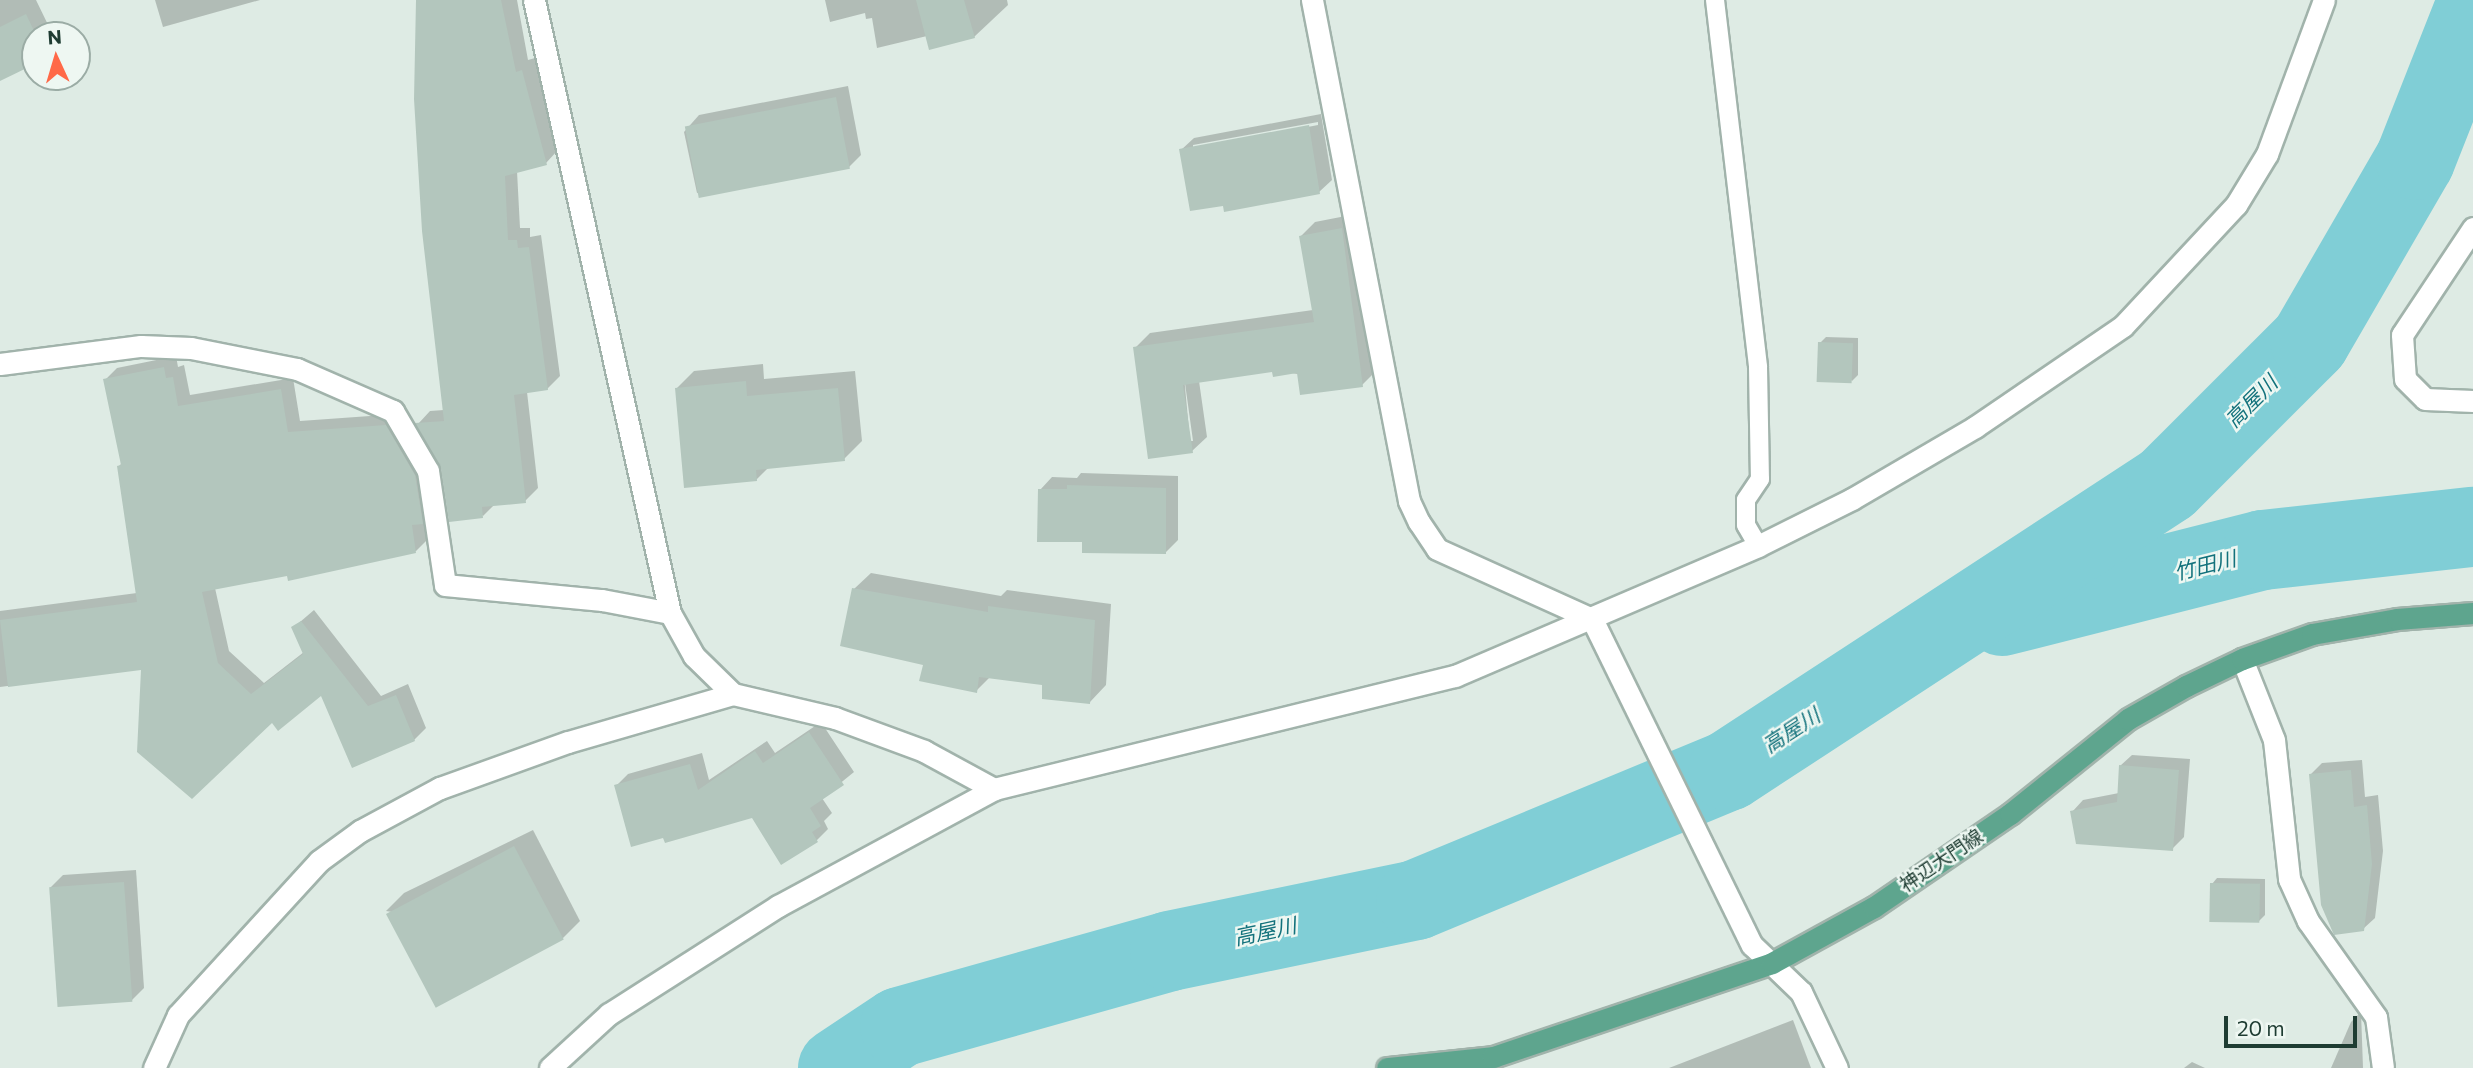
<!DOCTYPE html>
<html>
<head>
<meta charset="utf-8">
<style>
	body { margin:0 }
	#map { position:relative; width:2473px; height:1068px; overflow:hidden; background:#deebe4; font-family:Commissioner,"Noto Sans JP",sans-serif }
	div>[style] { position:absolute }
	.shadow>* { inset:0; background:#0003 }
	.river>* { height:80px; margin:-40px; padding:0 40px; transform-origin:40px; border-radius:40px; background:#80ced6 }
	.building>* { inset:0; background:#b3c6bd; transform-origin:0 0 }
	.roads { filter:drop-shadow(2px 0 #a1b3ab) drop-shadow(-2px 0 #a1b3ab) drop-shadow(0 2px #a1b3ab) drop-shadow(0 -2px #a1b3ab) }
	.lane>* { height:18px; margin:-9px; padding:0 9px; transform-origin:9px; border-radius:9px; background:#fff }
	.street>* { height:21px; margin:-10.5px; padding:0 10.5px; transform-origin:10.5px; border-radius:10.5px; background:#fff }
	.primary>* { height:21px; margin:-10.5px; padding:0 10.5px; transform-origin:10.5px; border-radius:10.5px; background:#5ea58e }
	span { translate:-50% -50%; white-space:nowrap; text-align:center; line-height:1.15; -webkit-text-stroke:5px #eef7f2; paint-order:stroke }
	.street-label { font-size:19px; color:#1e3c32 }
	.water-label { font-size:21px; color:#13727c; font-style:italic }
	.north { position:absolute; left:21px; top:21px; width:70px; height:70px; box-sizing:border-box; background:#eef7f2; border:2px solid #9baca5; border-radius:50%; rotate:356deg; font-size:19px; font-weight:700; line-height:28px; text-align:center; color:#1e3c32 }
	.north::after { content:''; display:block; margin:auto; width:24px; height:32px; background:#ff6948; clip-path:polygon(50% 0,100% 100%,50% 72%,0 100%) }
	.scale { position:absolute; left:2224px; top:1016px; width:133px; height:32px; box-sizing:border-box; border:4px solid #1e3c32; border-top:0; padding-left:9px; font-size:21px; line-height:24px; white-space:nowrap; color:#1e3c32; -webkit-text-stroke:5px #eef7f2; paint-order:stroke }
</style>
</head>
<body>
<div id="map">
	<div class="shadow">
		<i style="clip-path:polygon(0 0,36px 0,53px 35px,35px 35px,35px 62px,0 79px)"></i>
		<i style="clip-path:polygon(155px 0,260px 0,163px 27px)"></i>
		<i style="clip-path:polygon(417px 0,517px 0,528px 60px,535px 58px,558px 150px,546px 163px,517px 171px,520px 228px,530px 228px,530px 237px,541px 235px,560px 376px,547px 389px,527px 392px,538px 488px,525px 501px,495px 504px,483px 516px,443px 468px,418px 424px,430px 411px,444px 410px)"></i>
		<i style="clip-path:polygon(825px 0,1007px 0,1008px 5px,974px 37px,927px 36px,877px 48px,872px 18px,866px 19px,865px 13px,830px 22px)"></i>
		<i style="clip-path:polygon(848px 86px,861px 155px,849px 167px,697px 193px,684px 132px,699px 115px)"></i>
		<i style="clip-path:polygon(evenodd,1321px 114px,1332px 180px,1319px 192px,1181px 150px,1194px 138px,1321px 114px,1318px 122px,1318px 125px,1193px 149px,1193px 145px,1318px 122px)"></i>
		<i style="clip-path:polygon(evenodd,1356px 214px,1377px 370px,1362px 385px,1274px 370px,1199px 381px,1207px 437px,1192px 451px,1135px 348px,1150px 333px,1313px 310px,1301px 236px,1315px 222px,1356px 214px,1184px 376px,1193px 441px,1190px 441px,1184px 376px)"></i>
		<i style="clip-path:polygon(1826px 337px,1858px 338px,1858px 375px,1852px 381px,1820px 343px)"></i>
		<i style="clip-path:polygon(176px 356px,178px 367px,184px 365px,190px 395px,293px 378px,300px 421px,398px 414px,434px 510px,424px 520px,428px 539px,416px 551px,215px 588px,229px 651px,264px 683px,304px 652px,293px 628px,314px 610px,381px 696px,408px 684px,426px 728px,414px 740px,353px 766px,322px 694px,272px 721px,142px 668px,0 687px,0 611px,137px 593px,119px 466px,122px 463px,105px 380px,117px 368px)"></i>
		<i style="clip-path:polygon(763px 364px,764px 379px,855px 371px,862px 441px,844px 459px,769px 467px,756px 480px,676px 389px,694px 371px)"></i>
		<i style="clip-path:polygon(1081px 473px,1178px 476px,1178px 540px,1165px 553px,1084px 541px,1040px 490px,1052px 477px,1077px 478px)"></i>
		<i style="clip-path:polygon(871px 573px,1001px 596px,1007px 590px,1111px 604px,1106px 685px,1090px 702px,1044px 683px,991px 676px,976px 691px,925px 663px,854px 589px)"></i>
		<i style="clip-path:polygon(821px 722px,854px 772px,822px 798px,832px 813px,824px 821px,828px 829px,816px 841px,753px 816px,664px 836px,616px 786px,628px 774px,702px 753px,709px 780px,767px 741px,775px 753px)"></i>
		<i style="clip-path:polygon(2132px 755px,2190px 759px,2184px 837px,2172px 849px,2072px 812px,2083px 800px,2119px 793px,2120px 766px)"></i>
		<i style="clip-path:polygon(2362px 760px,2365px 797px,2378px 795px,2383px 851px,2375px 918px,2363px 929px,2311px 774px,2322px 763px)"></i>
		<i style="clip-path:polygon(533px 830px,580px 921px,562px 939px,386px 911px,404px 893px)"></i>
		<i style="clip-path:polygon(136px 870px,144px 988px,131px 1001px,50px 888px,63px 875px)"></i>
		<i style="clip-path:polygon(2217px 878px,2265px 879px,2265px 915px,2259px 921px,2212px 884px)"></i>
		<i style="clip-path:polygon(2361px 1012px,2363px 1068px,2331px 1068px,2351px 1022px)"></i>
		<i style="clip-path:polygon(1793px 1020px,1811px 1068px,1669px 1068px)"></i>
		<i style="clip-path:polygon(2192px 1062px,2205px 1068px,2184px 1068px)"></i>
	</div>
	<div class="river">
		<i style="left:2002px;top:616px;width:269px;rotate:-14.2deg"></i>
		<i style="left:2263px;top:550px;width:211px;rotate:-6.3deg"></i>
		<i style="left:838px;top:1068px;width:74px;rotate:-33.5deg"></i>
		<i style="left:900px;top:1027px;width:280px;rotate:-15.7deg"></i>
		<i style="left:1170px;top:951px;width:251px;rotate:-11.7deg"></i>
		<i style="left:1416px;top:900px;width:338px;rotate:-22.5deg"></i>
		<i style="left:1728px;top:771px;width:524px;rotate:-33.17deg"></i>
		<i style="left:2167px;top:484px;width:202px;rotate:-45deg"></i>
		<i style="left:2310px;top:341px;width:209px;rotate:-59.9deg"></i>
		<i style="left:2415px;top:160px;width:158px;rotate:-68.5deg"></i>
	</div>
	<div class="building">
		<i style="clip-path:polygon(416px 0,501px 0,516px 72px,522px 70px,547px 165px,505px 176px,508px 240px,517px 240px,518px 248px,529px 247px,548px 390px,514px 395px,526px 503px,482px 507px,483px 518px,449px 522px,441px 469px,415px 423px,444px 421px,422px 231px,414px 99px)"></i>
		<i style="clip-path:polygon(916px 0,964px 0,975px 38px,929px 50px)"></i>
		<i style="clip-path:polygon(26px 14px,35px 33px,35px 64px,0 81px,0 27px)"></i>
		<i style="left:836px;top:97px;width:73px;height:154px;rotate:79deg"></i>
		<i style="clip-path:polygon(1309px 125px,1320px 194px,1224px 212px,1223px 206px,1190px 211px,1179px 149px)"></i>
		<i style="clip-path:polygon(1342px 228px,1363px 387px,1300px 395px,1297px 373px,1273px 377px,1272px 372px,1183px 385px,1193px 453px,1148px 459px,1133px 347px,1314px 322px,1299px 236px)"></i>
		<i style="left:1818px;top:342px;width:35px;height:40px;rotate:2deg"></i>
		<i style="clip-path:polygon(164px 367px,166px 378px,173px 377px,178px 406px,281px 389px,288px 432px,386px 425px,415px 475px,423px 524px,412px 525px,416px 553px,288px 581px,287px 576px,202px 592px,218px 663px,251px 694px,303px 654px,291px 627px,301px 621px,368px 706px,396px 695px,415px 741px,352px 768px,321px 696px,278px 731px,272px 723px,192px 799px,137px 752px,141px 670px,8px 687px,0 620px,137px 602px,117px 466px,121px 465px,103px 379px)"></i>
		<i style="clip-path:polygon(746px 381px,747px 396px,838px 388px,845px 461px,756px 470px,757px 481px,684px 488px,675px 388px)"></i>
		<i style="clip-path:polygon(1067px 485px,1166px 488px,1166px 554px,1082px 553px,1082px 542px,1037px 542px,1038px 489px,1067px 489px)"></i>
		<i style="clip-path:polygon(852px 588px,988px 612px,988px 606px,1095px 620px,1090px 704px,1042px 699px,1042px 685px,979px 677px,977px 693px,919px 681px,923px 665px,840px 646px)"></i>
		<i style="clip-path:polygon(809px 732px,844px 785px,810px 808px,821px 826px,812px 832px,818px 842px,781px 865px,752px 818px,665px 843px,663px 838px,631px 847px,614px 785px,690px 764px,698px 790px,755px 751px,763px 763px)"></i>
		<i style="clip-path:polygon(2119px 765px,2179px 770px,2173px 851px,2076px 844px,2070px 811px,2117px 802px)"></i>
		<i style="clip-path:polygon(2351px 770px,2354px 807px,2367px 805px,2372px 864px,2364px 931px,2334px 935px,2321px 905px,2309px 774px)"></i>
		<i style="left:514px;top:846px;width:106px;height:145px;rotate:62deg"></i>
		<i style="left:124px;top:882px;width:120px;height:75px;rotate:86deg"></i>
		<i style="left:2210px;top:883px;width:50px;height:39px;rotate:1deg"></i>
	</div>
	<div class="roads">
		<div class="lane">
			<i style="left:1715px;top:0;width:370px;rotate:83.3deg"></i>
			<i style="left:1758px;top:367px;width:112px;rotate:89deg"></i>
			<i style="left:1760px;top:479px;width:25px;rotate:124deg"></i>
			<i style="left:1746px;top:500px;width:25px;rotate:90deg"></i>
			<i style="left:1746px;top:525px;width:24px;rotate:60deg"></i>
		</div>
		<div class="street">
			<i style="left:534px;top:0;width:628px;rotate:77.49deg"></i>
			<i style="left:670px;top:613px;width:49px;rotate:60.8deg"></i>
			<i style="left:694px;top:656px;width:54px;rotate:44.3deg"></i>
			<i style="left:1312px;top:0;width:510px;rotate:79.04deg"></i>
			<i style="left:1409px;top:501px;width:23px;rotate:65deg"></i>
			<i style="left:1419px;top:522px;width:32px;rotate:56deg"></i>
			<i style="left:1437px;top:549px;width:170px;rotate:24.3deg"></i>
			<i style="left:1592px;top:619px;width:363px;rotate:63.9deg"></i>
			<i style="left:1752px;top:945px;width:68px;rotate:43.8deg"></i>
			<i style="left:1801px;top:992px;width:84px;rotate:64.7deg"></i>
			<i style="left:2473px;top:228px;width:128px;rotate:123.6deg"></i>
			<i style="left:2402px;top:335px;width:44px;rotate:86.1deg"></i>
			<i style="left:2405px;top:379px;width:28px;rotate:45deg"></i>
			<i style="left:2425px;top:399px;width:48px;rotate:2.4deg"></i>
			<i style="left:0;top:364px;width:142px;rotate:-7.3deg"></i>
			<i style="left:141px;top:346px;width:50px;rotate:2.3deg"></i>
			<i style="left:191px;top:348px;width:108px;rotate:11.2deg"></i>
			<i style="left:297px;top:369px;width:105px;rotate:23.6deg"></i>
			<i style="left:393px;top:411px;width:69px;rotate:59.7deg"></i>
			<i style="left:428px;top:471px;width:115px;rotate:81.5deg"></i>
			<i style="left:445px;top:585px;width:158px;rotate:5.5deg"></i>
			<i style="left:602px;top:600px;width:69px;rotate:10.8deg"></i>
			<i style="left:2242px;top:659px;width:87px;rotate:68.4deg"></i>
			<i style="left:2274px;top:740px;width:140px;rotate:83.8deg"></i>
			<i style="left:2289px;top:879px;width:46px;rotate:65.7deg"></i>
			<i style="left:2308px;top:921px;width:118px;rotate:54.7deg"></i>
			<i style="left:2376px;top:1017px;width:51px;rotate:82.2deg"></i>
			<i style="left:154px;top:1068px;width:58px;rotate:-65.6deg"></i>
			<i style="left:178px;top:1015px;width:209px;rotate:-47.5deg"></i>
			<i style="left:319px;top:861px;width:51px;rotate:-36.2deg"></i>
			<i style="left:360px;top:831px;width:91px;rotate:-28.3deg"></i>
			<i style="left:440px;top:788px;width:136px;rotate:-19.8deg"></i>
			<i style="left:568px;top:742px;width:172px;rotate:-16.2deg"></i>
			<i style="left:733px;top:694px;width:105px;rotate:13.2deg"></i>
			<i style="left:835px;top:718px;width:95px;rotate:20.3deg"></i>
			<i style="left:924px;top:751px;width:80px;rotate:28.5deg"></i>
			<i style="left:550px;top:1068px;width:80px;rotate:-42.5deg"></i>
			<i style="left:609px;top:1014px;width:201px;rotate:-32.6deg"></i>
			<i style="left:778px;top:906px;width:246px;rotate:-28.4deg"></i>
			<i style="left:994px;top:789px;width:475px;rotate:-13.8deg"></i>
			<i style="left:1455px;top:676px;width:330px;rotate:-23.2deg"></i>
			<i style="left:1758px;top:546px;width:105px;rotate:-26.6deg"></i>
			<i style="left:1852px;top:499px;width:143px;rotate:-30.3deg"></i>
			<i style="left:1975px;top:427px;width:179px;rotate:-34.3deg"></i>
			<i style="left:2123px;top:326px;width:166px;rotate:-47deg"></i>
			<i style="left:2236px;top:205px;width:60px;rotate:-58.7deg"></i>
			<i style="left:2267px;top:154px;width:164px;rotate:-69.7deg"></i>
		</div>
		<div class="primary">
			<i style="left:1387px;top:1068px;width:107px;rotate:-5.9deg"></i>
			<i style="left:1493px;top:1057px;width:294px;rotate:-18.6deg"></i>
			<i style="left:1772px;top:963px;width:116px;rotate:-28.8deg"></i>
			<i style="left:1874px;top:907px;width:165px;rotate:-34.4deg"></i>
			<i style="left:2010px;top:814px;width:151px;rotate:-38.8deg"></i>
			<i style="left:2128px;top:719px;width:67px;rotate:-29.6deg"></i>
			<i style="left:2186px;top:686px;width:62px;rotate:-25.7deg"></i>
			<i style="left:2242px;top:659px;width:74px;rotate:-19.7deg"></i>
			<i style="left:2312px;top:634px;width:86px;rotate:-10deg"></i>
			<i style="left:2397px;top:619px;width:76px;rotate:-4.5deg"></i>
		</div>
	</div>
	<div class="street-label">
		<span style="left:1941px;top:860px;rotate:-34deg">神辺大門線</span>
	</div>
	<div class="water-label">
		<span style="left:2251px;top:401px;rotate:-45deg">高屋川</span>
		<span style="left:2205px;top:565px;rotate:-14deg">竹田川</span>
		<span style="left:1791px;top:730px;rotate:-33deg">高屋川</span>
		<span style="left:1265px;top:931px;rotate:-12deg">高屋川</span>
	</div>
	<div class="north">N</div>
	<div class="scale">20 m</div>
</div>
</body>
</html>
